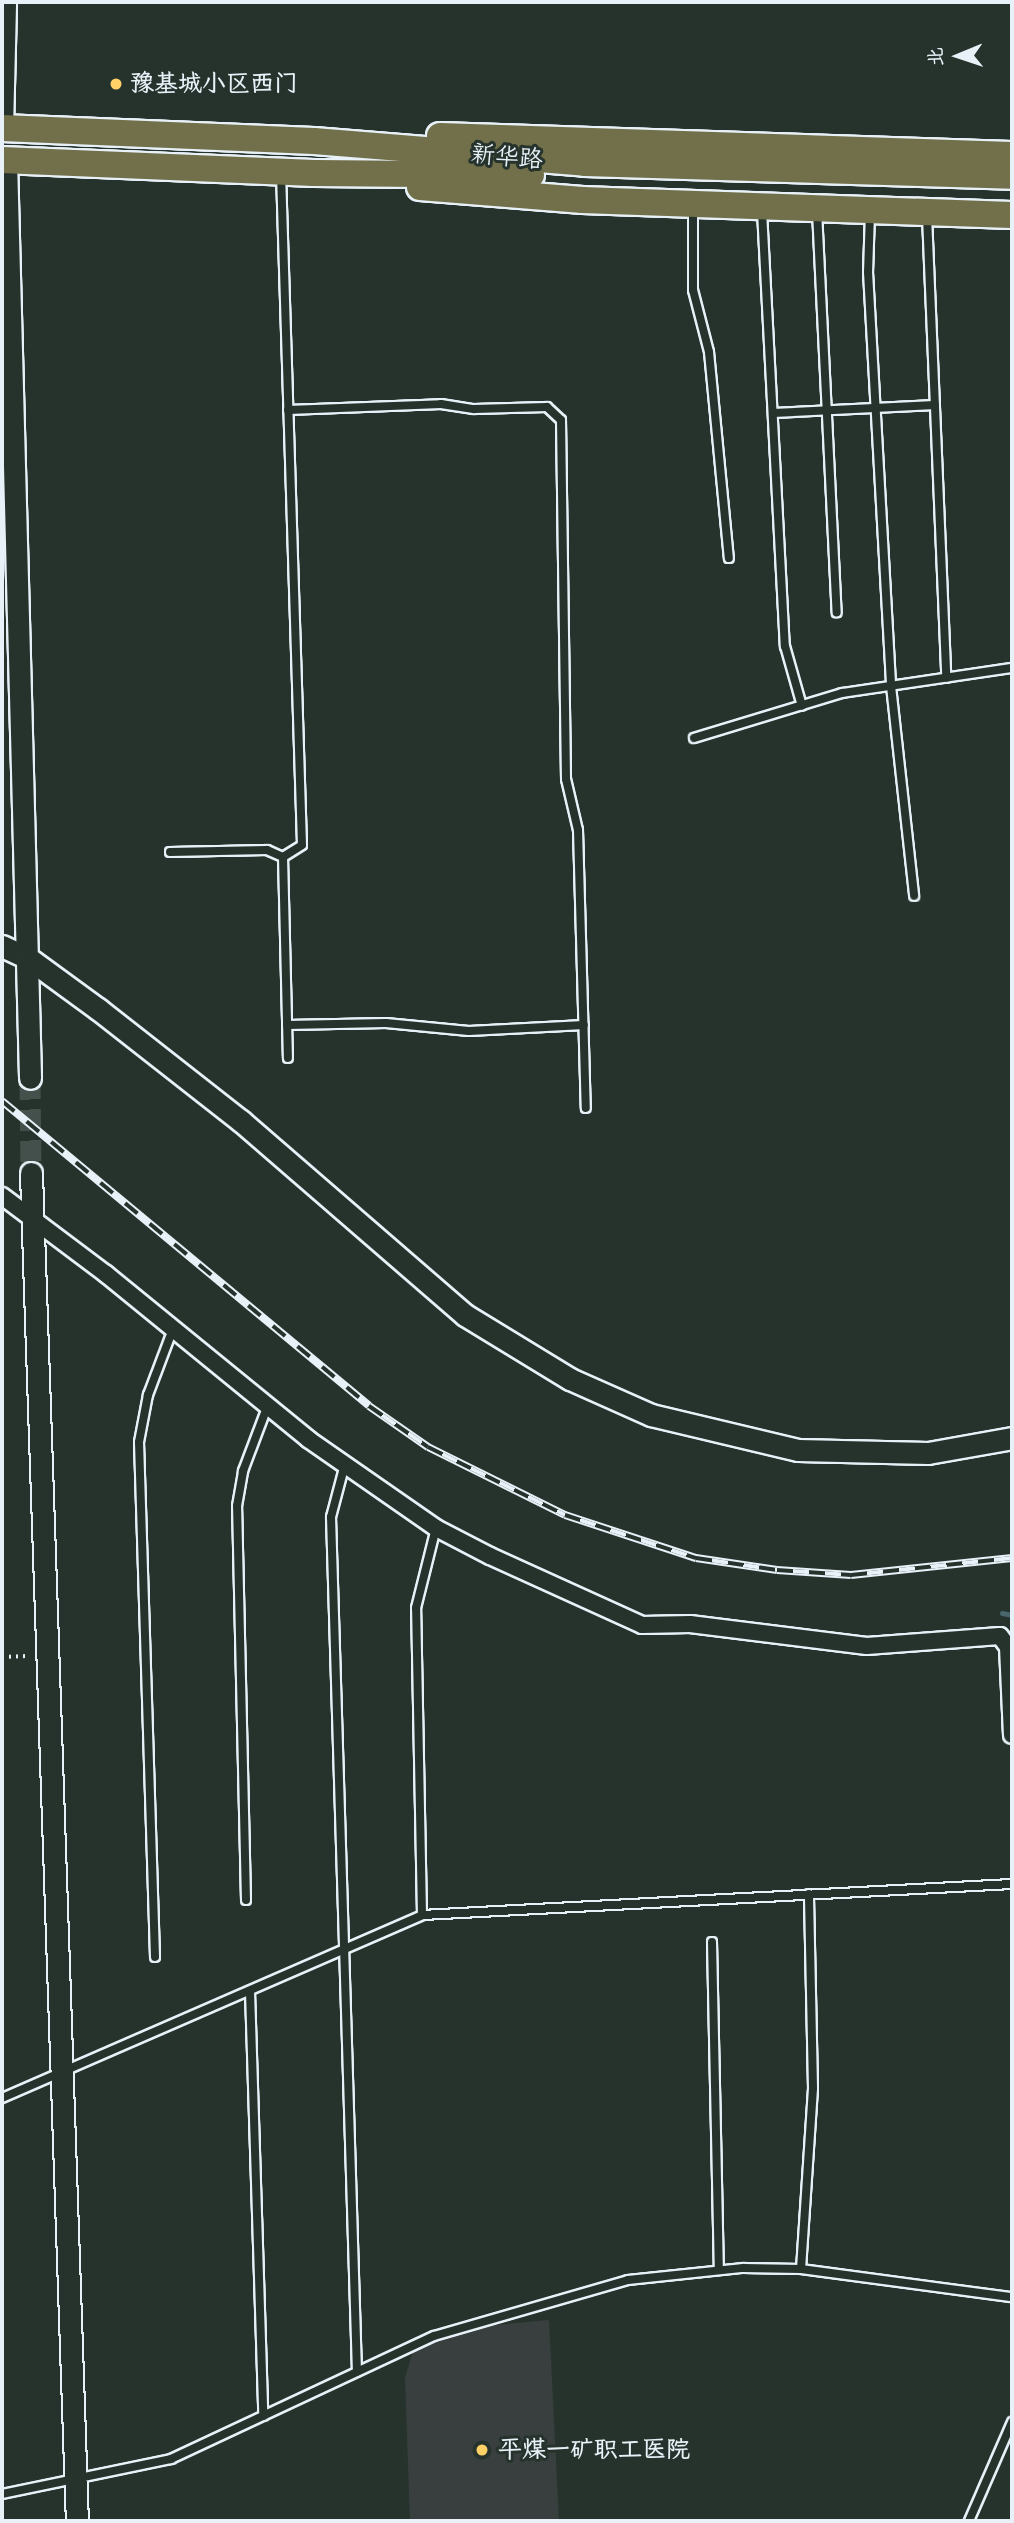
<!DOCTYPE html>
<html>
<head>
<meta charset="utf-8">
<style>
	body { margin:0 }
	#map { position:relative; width:1014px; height:2523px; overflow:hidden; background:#26332d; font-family:"Balsamiq Sans","LXGW WenKai TC",sans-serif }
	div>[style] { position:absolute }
	.built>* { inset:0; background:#393f3e }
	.stream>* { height:5px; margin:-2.5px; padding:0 2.5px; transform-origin:2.5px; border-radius:2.5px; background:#48666e }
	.tertiary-tunnel>* { height:21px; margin-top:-10.5px; transform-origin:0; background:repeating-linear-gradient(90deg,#43504b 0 21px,transparent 0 31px) }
	.path>* { height:3.5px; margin-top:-1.75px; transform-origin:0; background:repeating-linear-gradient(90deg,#e8f1f8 0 2px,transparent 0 7px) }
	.roads { filter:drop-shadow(2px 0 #e8f1f8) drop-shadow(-2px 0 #e8f1f8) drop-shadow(0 2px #e8f1f8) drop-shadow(0 -2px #e8f1f8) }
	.service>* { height:8px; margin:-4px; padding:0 4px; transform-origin:4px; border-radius:4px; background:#26332d }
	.minor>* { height:16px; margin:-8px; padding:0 8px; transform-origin:8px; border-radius:8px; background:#26332d }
	.tertiary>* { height:21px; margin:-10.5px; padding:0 10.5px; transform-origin:10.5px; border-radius:10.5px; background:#26332d }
	.primary>* { height:26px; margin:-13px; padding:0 13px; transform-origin:13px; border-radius:13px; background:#71704a }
	.rail>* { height:8px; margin-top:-4px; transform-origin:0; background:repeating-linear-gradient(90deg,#26332d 0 16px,#e8f1f8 0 32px); box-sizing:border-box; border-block:2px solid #e8f1f8 }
	.dots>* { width:19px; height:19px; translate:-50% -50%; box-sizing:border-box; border:4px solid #26332d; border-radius:50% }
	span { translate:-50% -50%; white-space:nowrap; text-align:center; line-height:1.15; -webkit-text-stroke:6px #26332d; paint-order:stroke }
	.poi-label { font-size:24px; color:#e8f1f8; font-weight:700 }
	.left { translate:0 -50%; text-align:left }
	.street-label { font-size:24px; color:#e8f1f8 }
	.frame { position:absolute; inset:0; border:4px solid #e8f1f8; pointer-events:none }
	.north { position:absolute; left:923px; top:21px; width:70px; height:70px; -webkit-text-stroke:5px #26332d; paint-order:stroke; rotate:268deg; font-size:19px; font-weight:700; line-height:28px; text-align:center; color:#e8f1f8 }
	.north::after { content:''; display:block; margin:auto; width:24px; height:32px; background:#e8f1f8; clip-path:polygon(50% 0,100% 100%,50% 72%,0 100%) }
</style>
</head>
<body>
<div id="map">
	<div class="built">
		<i style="clip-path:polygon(549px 2320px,559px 2521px,410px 2521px,405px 2378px,413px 2351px,474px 2327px)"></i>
	</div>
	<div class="stream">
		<i style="left:1002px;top:1613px;width:10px;rotate:11deg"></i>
	</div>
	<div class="tertiary-tunnel">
		<i style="left:30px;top:1078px;width:95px;rotate:89.4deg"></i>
	</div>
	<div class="path">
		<i style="left:2px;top:1657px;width:26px;rotate:-2deg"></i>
	</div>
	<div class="roads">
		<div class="service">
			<i style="left:693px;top:207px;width:83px;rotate:90deg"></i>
			<i style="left:693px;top:290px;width:64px;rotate:75.5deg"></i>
			<i style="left:709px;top:352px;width:207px;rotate:84.5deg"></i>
			<i style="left:762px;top:211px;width:436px;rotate:87deg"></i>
			<i style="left:785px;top:646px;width:62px;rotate:74.2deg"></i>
			<i style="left:817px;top:211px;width:402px;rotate:87.2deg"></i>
			<i style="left:870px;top:213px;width:59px;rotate:91.9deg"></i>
			<i style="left:868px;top:272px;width:415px;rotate:86.8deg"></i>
			<i style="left:891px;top:686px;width:211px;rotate:83.7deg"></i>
			<i style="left:927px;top:216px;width:462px;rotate:87.6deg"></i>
			<i style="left:288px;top:410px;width:153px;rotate:-2.2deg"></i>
			<i style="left:441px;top:404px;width:33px;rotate:9deg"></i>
			<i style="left:474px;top:409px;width:73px;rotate:-1.6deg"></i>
			<i style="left:547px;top:407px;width:19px;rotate:43deg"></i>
			<i style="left:561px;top:420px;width:359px;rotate:89.2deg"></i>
			<i style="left:566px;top:779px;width:52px;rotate:76.8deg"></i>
			<i style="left:578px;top:830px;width:278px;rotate:88.4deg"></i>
			<i style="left:773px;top:413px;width:162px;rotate:-2.8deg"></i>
			<i style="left:694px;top:738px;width:155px;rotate:-16.9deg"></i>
			<i style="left:842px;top:693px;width:172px;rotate:-8.4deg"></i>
			<i style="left:170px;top:852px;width:97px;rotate:-1.2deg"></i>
			<i style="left:267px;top:850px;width:17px;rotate:24deg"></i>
			<i style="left:283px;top:857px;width:22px;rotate:-32deg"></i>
			<i style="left:302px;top:845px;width:671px;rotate:-91.79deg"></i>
			<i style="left:283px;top:857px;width:201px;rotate:88.6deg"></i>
			<i style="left:287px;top:1025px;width:99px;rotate:-1.2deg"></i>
			<i style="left:386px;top:1023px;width:83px;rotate:5.5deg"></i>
			<i style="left:469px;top:1031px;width:115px;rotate:-3deg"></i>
			<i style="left:345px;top:1464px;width:55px;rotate:104.8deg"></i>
			<i style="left:331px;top:1517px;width:855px;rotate:88.26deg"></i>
			<i style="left:246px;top:1900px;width:394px;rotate:-91.3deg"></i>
			<i style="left:237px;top:1506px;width:36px;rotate:-80deg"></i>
			<i style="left:243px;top:1471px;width:71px;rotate:-69.3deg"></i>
			<i style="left:422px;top:1915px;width:307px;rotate:-91.1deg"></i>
			<i style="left:416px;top:1608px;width:82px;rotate:-76deg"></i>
			<i style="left:712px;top:1942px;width:328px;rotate:88.8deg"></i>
			<i style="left:155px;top:1957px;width:515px;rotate:-91.78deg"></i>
			<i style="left:139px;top:1442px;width:48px;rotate:-79.2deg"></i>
			<i style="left:148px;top:1395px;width:71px;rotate:-69.3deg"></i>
			<i style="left:250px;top:1991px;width:425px;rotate:88.2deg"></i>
			<i style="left:2px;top:2098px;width:458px;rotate:-23.5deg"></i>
			<i style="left:422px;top:1915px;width:591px;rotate:-3.01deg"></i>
			<i style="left:801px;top:2269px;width:181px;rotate:-86.2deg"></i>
			<i style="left:813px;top:2088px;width:194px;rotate:-91.2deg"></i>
			<i style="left:2px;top:2494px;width:173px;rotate:-11.7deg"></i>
			<i style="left:171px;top:2459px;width:290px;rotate:-25.1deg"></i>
			<i style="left:434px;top:2336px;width:202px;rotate:-16.1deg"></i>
			<i style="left:628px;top:2280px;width:116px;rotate:-6deg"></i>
			<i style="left:743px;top:2268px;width:58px;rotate:1deg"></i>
			<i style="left:801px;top:2269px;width:213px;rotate:7.6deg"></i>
			<i style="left:969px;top:2521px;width:108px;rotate:-66.5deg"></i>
		</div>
		<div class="minor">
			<i style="left:5px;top:128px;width:126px;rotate:-88.6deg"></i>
			<i style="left:2px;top:1196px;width:130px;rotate:36.9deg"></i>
			<i style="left:106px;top:1274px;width:261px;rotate:39.2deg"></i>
			<i style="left:308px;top:1439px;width:156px;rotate:34.8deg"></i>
			<i style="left:436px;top:1528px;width:61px;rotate:27.4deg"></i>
			<i style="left:490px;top:1556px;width:167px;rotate:24.4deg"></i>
			<i style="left:642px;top:1625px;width:48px;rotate:-1.2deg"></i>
			<i style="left:690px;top:1624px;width:178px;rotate:7.1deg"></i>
			<i style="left:867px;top:1646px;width:133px;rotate:-4.3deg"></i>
			<i style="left:1000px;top:1636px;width:14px;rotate:54deg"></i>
			<i style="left:1008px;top:1647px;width:88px;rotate:87.4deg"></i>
		</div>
		<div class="tertiary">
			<i style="left:6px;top:160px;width:918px;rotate:88.5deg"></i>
			<i style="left:2px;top:946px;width:29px;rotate:25deg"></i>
			<i style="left:28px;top:958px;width:87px;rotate:36.1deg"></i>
			<i style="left:98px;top:1009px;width:182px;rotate:38.1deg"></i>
			<i style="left:241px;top:1121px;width:296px;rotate:40.9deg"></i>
			<i style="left:465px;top:1315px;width:123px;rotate:31.4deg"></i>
			<i style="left:570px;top:1379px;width:89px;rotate:24deg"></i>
			<i style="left:651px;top:1415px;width:151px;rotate:13.4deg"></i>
			<i style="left:798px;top:1450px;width:130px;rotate:1.3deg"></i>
			<i style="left:928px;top:1453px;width:85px;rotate:-10.1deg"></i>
			<i style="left:31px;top:1173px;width:1349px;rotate:88.05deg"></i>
		</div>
		<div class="primary">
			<i style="left:2px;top:128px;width:312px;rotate:2.4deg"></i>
			<i style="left:314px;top:141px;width:272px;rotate:4.6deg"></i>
			<i style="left:585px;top:163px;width:427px;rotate:1.7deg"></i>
			<i style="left:440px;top:136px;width:572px;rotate:1.9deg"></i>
			<i style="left:2px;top:160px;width:312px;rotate:2.4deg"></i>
			<i style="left:314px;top:173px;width:217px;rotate:0.5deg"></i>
			<i style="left:420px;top:187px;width:163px;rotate:4.6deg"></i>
			<i style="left:582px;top:200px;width:430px;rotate:2deg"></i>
		</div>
	</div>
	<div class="rail">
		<i style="left:2px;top:1101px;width:477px;rotate:39.7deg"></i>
		<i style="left:369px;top:1406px;width:72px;rotate:34.8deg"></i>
		<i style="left:428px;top:1447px;width:153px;rotate:26.4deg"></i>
		<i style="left:565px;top:1515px;width:138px;rotate:18.2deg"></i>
		<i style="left:696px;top:1558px;width:82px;rotate:8.4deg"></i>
		<i style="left:777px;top:1570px;width:74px;rotate:3.9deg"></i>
		<i style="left:851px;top:1575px;width:162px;rotate:-6deg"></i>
	</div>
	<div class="dots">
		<i style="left:116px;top:84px;background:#ffd166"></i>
		<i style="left:482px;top:2450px;background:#ffd166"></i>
	</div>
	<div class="poi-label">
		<span class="left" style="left:130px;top:84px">豫基城小区西门</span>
		<span class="left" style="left:498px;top:2450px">平煤一矿职工医院</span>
	</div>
	<div class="street-label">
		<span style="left:507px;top:157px;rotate:5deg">新华路</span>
	</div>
	<div class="frame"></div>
	<div class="north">北</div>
</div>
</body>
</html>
